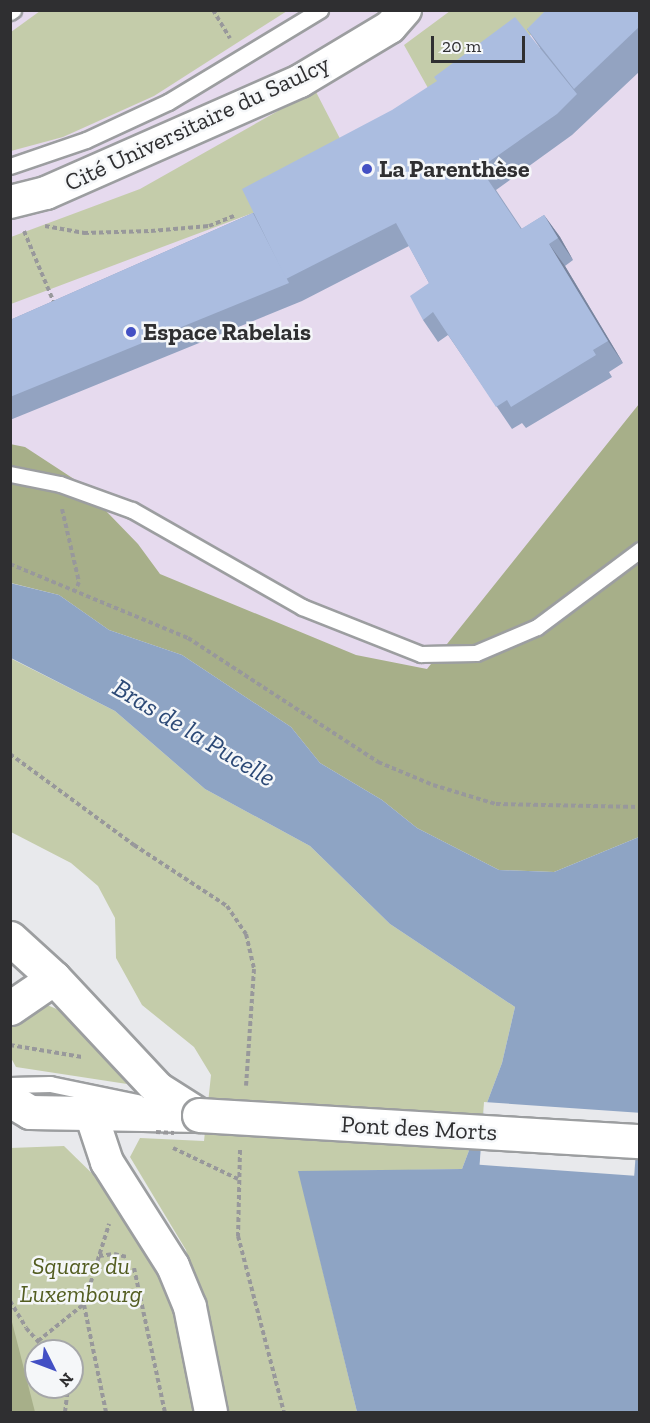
<!DOCTYPE html>
<html>
<head>
<meta charset="utf-8">
<style>
	body { margin:0 }
	#map { position:relative; width:650px; height:1423px; overflow:hidden; background:#e8e9ec; font-family:"Zilla Slab",serif }
	div>[style] { position:absolute }
	.education>* { inset:0; background:#e6daee }
	.green>* { inset:0; background:#c4ccaa }
	.forest>* { inset:0; background:#a7af89 }
	.water>* { inset:0; background:#8ea4c4 }
	.pier>* { inset:0; background:#e8e9ec; transform-origin:0 0 }
	.path>* { height:4px; margin-top:-2px; transform-origin:0; background:repeating-linear-gradient(90deg,#98989b 0 4.5px,transparent 0 7.5px) }
	.roads { filter:drop-shadow(2px 0 #9c9ea0) drop-shadow(-2px 0 #9c9ea0) drop-shadow(0 2px #9c9ea0) drop-shadow(0 -2px #9c9ea0) }
	.lane>* { height:15px; margin:-7.5px; padding:0 7.5px; transform-origin:7.5px; border-radius:7.5px; background:#fff }
	.street>* { height:32px; margin:-16px; padding:0 16px; transform-origin:16px; border-radius:16px; background:#fff }
	.secondary>* { height:33px; margin:-16.5px; padding:0 16.5px; transform-origin:16.5px; border-radius:16.5px; background:#fff }
	.path-bridge>* { height:4px; margin-top:-2px; transform-origin:0; background:repeating-linear-gradient(90deg,#98989b 0 4.5px,transparent 0 7.5px) }
	.bridges { filter:drop-shadow(2px 0 #9c9ea0) drop-shadow(-2px 0 #9c9ea0) drop-shadow(0 2px #9c9ea0) drop-shadow(0 -2px #9c9ea0) }
	.secondary-bridge>* { height:33px; margin:-16.5px; padding:0 16.5px; transform-origin:16.5px; border-radius:16.5px; background:#fff }
	.wall>* { inset:0; background:#93a3c1 }
	.shaded-wall>* { inset:0; background:#78849d }
	.building>* { inset:0; background:#abbde0 }
	.dots>* { width:16px; height:16px; translate:-50% -50%; box-sizing:border-box; border:3px solid #f5f7f9; border-radius:50% }
	span { translate:-50% -50%; white-space:nowrap; text-align:center; line-height:1.15; -webkit-text-stroke:5px #f5f7f9; paint-order:stroke }
	.street-label { font-size:24px; color:#2f2f31 }
	.poi-label { font-size:24px; color:#2f2f31; font-weight:700 }
	.left { translate:0 -50%; text-align:left }
	.park-label { font-size:24px; color:#535d21; font-style:italic }
	.water-label { font-size:26px; color:#2c4976; font-style:italic }
	.frame { position:absolute; inset:0; border:12px solid #2f2f31; pointer-events:none }
	.north { position:absolute; left:24px; top:1339px; width:60px; height:60px; box-sizing:border-box; background:#f5f7f9; border:2px solid #a6a7a9; border-radius:50%; rotate:132deg; font-size:16px; font-weight:700; line-height:24px; text-align:center; color:#2f2f31 }
	.north::after { content:''; display:block; margin:auto; width:21px; height:27px; background:#4350c4; clip-path:polygon(50% 0,100% 100%,50% 72%,0 100%) }
	.scale { position:absolute; left:431px; top:36px; width:94px; height:27px; box-sizing:border-box; border:3px solid #2f2f31; border-top:0; padding-left:8px; font-size:18px; line-height:21px; white-space:nowrap; color:#2f2f31; -webkit-text-stroke:4px #f5f7f9; paint-order:stroke }
</style>
</head>
<body>
<div id="map">
	<div class="education">
		<i style="clip-path:polygon(10px 11px,639px 11px,639px 535px,401px 726px,11px 522px)"></i>
	</div>
	<div class="green">
		<i style="clip-path:polygon(287px 11px,154px 96px,63px 137px,11px 151px,11px 32px,40px 11px)"></i>
		<i style="clip-path:polygon(450px 11px,595px 11px,539px 27px,493px 70px,438px 106px,404px 45px)"></i>
		<i style="clip-path:polygon(315px 90px,352px 162px,263px 209px,11px 304px,11px 237px,140px 189px)"></i>
		<i style="clip-path:polygon(10px 658px,115px 711px,205px 789px,310px 846px,390px 924px,515px 1007px,502px 1063px,462px 1169px,299px 1172px,357px 1412px,219px 1412px,186px 1250px,130px 1157px,140px 1138px,204px 1141px,211px 1075px,194px 1047px,142px 1005px,116px 958px,115px 918px,98px 886px,71px 863px,11px 832px)"></i>
		<i style="clip-path:polygon(47px 1005px,64px 1012px,127px 1084px,16px 1067px,11px 1058px,10px 1027px,20px 1014px)"></i>
		<i style="clip-path:polygon(evenodd,64px 1146px,154px 1234px,211px 1412px,11px 1412px,10px 1148px,64px 1146px,36px 1351px,72px 1351px,72px 1387px,36px 1387px,36px 1351px)"></i>
	</div>
	<div class="forest">
		<i style="clip-path:polygon(639px 404px,639px 837px,554px 872px,499px 870px,417px 828px,382px 800px,320px 763px,291px 727px,182px 655px,109px 630px,59px 595px,11px 583px,10px 444px,25px 447px,77px 481px,138px 544px,160px 574px,356px 655px,427px 669px)"></i>
		<i style="clip-path:polygon(11px 1318px,35px 1412px,11px 1412px)"></i>
	</div>
	<div class="water">
		<i style="clip-path:polygon(10px 583px,59px 595px,109px 630px,182px 655px,291px 727px,320px 763px,382px 800px,417px 828px,499px 870px,554px 872px,639px 837px,639px 1412px,357px 1412px,298px 1171px,462px 1169px,502px 1063px,515px 1007px,390px 924px,310px 846px,205px 789px,115px 711px,11px 658px)"></i>
	</div>
	<div class="pier">
		<i style="left:484px;top:1102px;width:155px;height:63px;rotate:4deg"></i>
	</div>
	<div class="path">
		<i style="left:213px;top:10px;width:33px;rotate:59deg"></i>
		<i style="left:45px;top:226px;width:40px;rotate:10deg"></i>
		<i style="left:84px;top:233px;width:67px;rotate:-1.7deg"></i>
		<i style="left:151px;top:231px;width:58px;rotate:-4.9deg"></i>
		<i style="left:209px;top:226px;width:27px;rotate:-22deg"></i>
		<i style="left:24px;top:231px;width:80px;rotate:67.3deg"></i>
		<i style="left:62px;top:509px;width:75px;rotate:76.9deg"></i>
		<i style="left:79px;top:582px;width:8px;rotate:113deg"></i>
		<i style="left:10px;top:564px;width:193px;rotate:22.6deg"></i>
		<i style="left:188px;top:638px;width:227px;rotate:33.1deg"></i>
		<i style="left:378px;top:762px;width:60px;rotate:22.7deg"></i>
		<i style="left:433px;top:785px;width:66px;rotate:16.8deg"></i>
		<i style="left:496px;top:804px;width:144px;rotate:1.2deg"></i>
		<i style="left:10px;top:754px;width:154px;rotate:36.3deg"></i>
		<i style="left:134px;top:845px;width:111px;rotate:33.3deg"></i>
		<i style="left:227px;top:906px;width:34px;rotate:56deg"></i>
		<i style="left:246px;top:934px;width:36px;rotate:77deg"></i>
		<i style="left:254px;top:969px;width:117px;rotate:93.9deg"></i>
		<i style="left:10px;top:1045px;width:73px;rotate:9.5deg"></i>
		<i style="left:173px;top:1148px;width:72px;rotate:25.5deg"></i>
		<i style="left:240px;top:1150px;width:86px;rotate:91.3deg"></i>
		<i style="left:238px;top:1236px;width:182px;rotate:75.4deg"></i>
		<i style="left:99px;top:1256px;width:15px;rotate:-8deg"></i>
		<i style="left:114px;top:1254px;width:13px;rotate:13deg"></i>
		<i style="left:134px;top:1268px;width:147px;rotate:77.9deg"></i>
		<i style="left:10px;top:1301px;width:31px;rotate:59deg"></i>
		<i style="left:26px;top:1328px;width:31px;rotate:48deg"></i>
		<i style="left:84px;top:1305px;width:109px;rotate:78.4deg"></i>
		<i style="left:38px;top:1341px;width:59px;rotate:-38.8deg"></i>
		<i style="left:84px;top:1304px;width:84px;rotate:-72.6deg"></i>
		<i style="left:65px;top:1412px;width:25px;rotate:-83deg"></i>
	</div>
	<div class="roads">
		<div class="lane">
			<i style="left:10px;top:12px;width:4px;rotate:-34deg"></i>
			<i style="left:10px;top:166px;width:80px;rotate:-18.9deg"></i>
			<i style="left:86px;top:140px;width:90px;rotate:-24.9deg"></i>
			<i style="left:168px;top:102px;width:178px;rotate:-31.2deg"></i>
			<i style="left:10px;top:474px;width:51px;rotate:11.3deg"></i>
			<i style="left:60px;top:484px;width:77px;rotate:19.9deg"></i>
			<i style="left:132px;top:510px;width:196px;rotate:29.7deg"></i>
			<i style="left:302px;top:607px;width:128px;rotate:21.6deg"></i>
			<i style="left:421px;top:654px;width:55px;rotate:-1deg"></i>
			<i style="left:476px;top:653px;width:66px;rotate:-23.1deg"></i>
			<i style="left:537px;top:627px;width:129px;rotate:-36.8deg"></i>
			<i style="left:10px;top:1085px;width:40px;rotate:-1.4deg"></i>
			<i style="left:50px;top:1084px;width:89px;rotate:11.7deg"></i>
		</div>
		<div class="street">
			<i style="left:10px;top:202px;width:37px;rotate:-14deg"></i>
			<i style="left:46px;top:193px;width:278px;rotate:-23.8deg"></i>
			<i style="left:300px;top:81px;width:105px;rotate:-31deg"></i>
			<i style="left:390px;top:27px;width:23px;rotate:-49deg"></i>
			<i style="left:91px;top:1114px;width:51px;rotate:71.6deg"></i>
			<i style="left:107px;top:1162px;width:123px;rotate:57.6deg"></i>
			<i style="left:173px;top:1266px;width:44px;rotate:67.5deg"></i>
			<i style="left:190px;top:1307px;width:107px;rotate:78.7deg"></i>
		</div>
		<div class="secondary">
			<i style="left:10px;top:938px;width:59px;rotate:42.3deg"></i>
			<i style="left:54px;top:978px;width:152px;rotate:46.9deg"></i>
			<i style="left:158px;top:1089px;width:49px;rotate:32.4deg"></i>
			<i style="left:10px;top:1008px;width:53px;rotate:-34.3deg"></i>
			<i style="left:10px;top:1100px;width:23px;rotate:31deg"></i>
			<i style="left:30px;top:1112px;width:169px;rotate:1deg"></i>
		</div>
	</div>
	<div class="path-bridge">
		<i style="left:156px;top:1132px;width:18px;rotate:3deg"></i>
	</div>
	<div class="bridges">
		<div class="secondary-bridge">
			<i style="left:199px;top:1115px;width:442px;rotate:3.4deg"></i>
		</div>
	</div>
	<div class="wall">
		<i style="clip-path:polygon(639px 10px,639px 72px,572px 135px,496px 190px,522px 229px,544px 215px,560px 237px,573px 260px,565px 266px,623px 363px,609px 372px,612px 377px,526px 428px,522px 423px,512px 429px,448px 335px,438px 342px,423px 320px,429px 283px,409px 246px,302px 301px,10px 420px,10px 320px,253px 213px,540px 48px,527px 29px)"></i>
	</div>
	<div class="shaded-wall">
		<i style="clip-path:polygon(544px 215px,560px 237px,573px 260px,558px 238px)"></i>
		<i style="clip-path:polygon(549px 244px,565px 266px,623px 363px,608px 341px)"></i>
	</div>
	<div class="building">
		<i style="clip-path:polygon(546px 10px,639px 10px,639px 27px,574px 89px,527px 29px)"></i>
		<i style="clip-path:polygon(515px 17px,577px 94px,557px 114px,480px 168px,521px 229px,544px 215px,558px 238px,549px 244px,608px 341px,593px 350px,596px 355px,511px 407px,507px 400px,496px 407px,433px 312px,423px 320px,410px 296px,429px 283px,396px 223px,286px 279px,242px 189px,392px 110px,437px 81px,434px 77px)"></i>
		<i style="clip-path:polygon(253px 213px,289px 283px,10px 397px,10px 320px)"></i>
	</div>
	<div class="dots">
		<i style="left:367px;top:169px;background:#4350c4"></i>
		<i style="left:131px;top:332px;background:#4350c4"></i>
	</div>
	<div class="street-label">
		<span style="left:197px;top:123px;rotate:-25deg">Cité Universitaire du Saulcy</span>
		<span style="left:419px;top:1128px;rotate:3deg">Pont des Morts</span>
	</div>
	<div class="poi-label">
		<span class="left" style="left:379px;top:169px">La Parenthèse</span>
		<span class="left" style="left:143px;top:332px">Espace Rabelais</span>
	</div>
	<div class="park-label">
		<span style="left:81px;top:1280px">Square du<br>Luxembourg</span>
	</div>
	<div class="water-label">
		<span style="left:194px;top:733px;rotate:31deg">Bras de la Pucelle</span>
	</div>
	<div class="frame"></div>
	<div class="north">N</div>
	<div class="scale">20 m</div>
</div>
</body>
</html>
